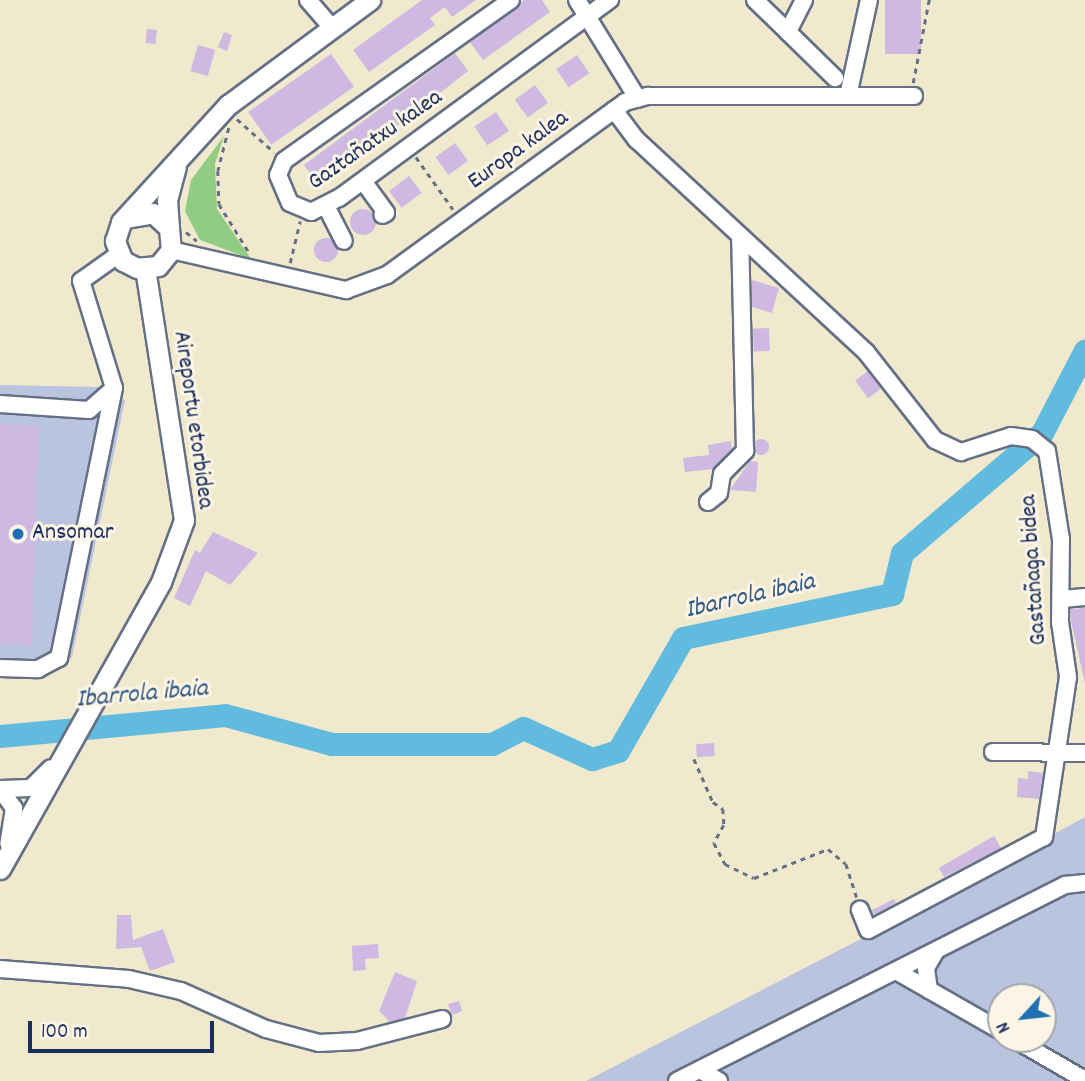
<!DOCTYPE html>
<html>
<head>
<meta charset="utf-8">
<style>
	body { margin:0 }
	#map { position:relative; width:1085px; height:1081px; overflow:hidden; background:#f0e9ce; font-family:Dekko,sans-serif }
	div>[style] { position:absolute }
	.industrial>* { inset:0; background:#bac4de }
	.green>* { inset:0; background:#90cd83 }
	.river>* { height:23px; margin:-11.5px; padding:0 11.5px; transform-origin:11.5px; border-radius:11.5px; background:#61bbdf }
	.building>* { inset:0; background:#cdb9e2; transform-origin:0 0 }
	.round { border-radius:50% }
	.path>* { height:2.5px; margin-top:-1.25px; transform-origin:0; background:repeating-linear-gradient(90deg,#667085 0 5px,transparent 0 10px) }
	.roads { filter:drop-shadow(2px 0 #667085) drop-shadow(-2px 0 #667085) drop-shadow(0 2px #667085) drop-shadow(0 -2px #667085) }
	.minor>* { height:16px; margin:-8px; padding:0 8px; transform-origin:8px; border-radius:8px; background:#fff }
	.major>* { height:19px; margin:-9.5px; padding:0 9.5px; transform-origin:9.5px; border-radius:9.5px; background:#fff }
	.dots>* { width:19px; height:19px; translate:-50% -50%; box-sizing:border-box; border:4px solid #fcf5e5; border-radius:50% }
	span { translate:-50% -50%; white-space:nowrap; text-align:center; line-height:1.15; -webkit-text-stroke:6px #fcf5e5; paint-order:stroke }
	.street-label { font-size:24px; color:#1b2f5e }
	.poi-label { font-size:24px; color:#1b2f5e }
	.left { translate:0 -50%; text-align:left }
	.water-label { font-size:26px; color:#305985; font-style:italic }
	.north { position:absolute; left:987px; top:983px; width:70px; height:70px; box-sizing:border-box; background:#fcf5e5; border:2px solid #a2a6af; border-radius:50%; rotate:243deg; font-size:19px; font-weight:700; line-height:28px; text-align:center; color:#1b2f5e }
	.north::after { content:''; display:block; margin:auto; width:24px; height:32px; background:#1f6fb2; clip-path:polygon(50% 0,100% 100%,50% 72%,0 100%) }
	.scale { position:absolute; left:28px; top:1021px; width:186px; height:32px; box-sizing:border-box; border:4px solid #1b2f5e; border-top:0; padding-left:9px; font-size:21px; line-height:24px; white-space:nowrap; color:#1b2f5e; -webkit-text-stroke:5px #fcf5e5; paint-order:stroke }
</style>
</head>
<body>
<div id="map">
	<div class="industrial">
		<i style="clip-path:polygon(0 385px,100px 387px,125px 400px,72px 657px,46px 677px,0 675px)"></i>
		<i style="clip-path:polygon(evenodd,1085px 817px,1085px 1081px,586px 1081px,882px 928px,1085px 817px,1001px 997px,1043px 997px,1043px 1039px,1001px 1039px,1001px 997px)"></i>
	</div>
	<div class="green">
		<i style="clip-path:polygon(224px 136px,215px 164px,217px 209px,251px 259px,200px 240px,185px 211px,191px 180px)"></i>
	</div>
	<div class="river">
		<i style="left:0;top:736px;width:226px;rotate:-5.3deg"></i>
		<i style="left:225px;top:715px;width:111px;rotate:15.2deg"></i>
		<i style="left:332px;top:744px;width:160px"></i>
		<i style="left:492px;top:744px;width:35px;rotate:-27deg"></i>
		<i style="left:523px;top:728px;width:76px;rotate:24.2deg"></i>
		<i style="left:592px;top:759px;width:27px;rotate:-17deg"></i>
		<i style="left:618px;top:751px;width:130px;rotate:-60.1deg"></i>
		<i style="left:683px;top:638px;width:214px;rotate:-11.9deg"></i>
		<i style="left:892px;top:594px;width:42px;rotate:-76.3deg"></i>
		<i style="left:902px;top:553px;width:184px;rotate:-40.6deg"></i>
		<i style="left:1042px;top:433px;width:93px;rotate:-62.6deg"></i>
	</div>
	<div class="building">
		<i style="clip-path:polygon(422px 0,476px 0,452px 17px,445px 7px,430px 18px,435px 25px,369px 72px,353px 50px)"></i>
		<i style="clip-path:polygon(524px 0,542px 0,550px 12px,483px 60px,470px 42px)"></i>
		<i style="left:885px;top:0;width:36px;height:54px"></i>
		<i style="left:147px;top:29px;width:10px;height:14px;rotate:6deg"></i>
		<i style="clip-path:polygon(224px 32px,232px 35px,227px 51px,218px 47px)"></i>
		<i style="left:198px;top:45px;width:18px;height:27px;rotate:16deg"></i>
		<i style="clip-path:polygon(455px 53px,468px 71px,320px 187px,304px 165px)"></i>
		<i style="left:331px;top:54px;width:40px;height:101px;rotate:55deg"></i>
		<i style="left:577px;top:55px;width:22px;height:25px;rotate:56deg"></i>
		<i style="left:535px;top:85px;width:22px;height:25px;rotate:54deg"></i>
		<i style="left:496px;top:112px;width:23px;height:26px;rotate:56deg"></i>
		<i style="left:455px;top:143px;width:22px;height:24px;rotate:54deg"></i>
		<i style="left:409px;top:176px;width:21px;height:25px;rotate:53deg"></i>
		<i class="round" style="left:350px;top:209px;width:26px;height:26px"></i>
		<i class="round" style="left:314px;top:238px;width:24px;height:24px"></i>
		<i style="clip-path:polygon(752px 280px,779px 288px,772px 313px,752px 307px)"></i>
		<i style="left:769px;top:328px;width:23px;height:16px;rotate:88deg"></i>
		<i style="left:868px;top:371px;width:22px;height:16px;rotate:54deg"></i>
		<i style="clip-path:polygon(0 424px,38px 425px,32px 645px,0 644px)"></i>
		<i class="round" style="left:753px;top:439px;width:16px;height:16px"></i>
		<i style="clip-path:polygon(731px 441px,732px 449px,713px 469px,685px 472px,683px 458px,709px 455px,708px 445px)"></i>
		<i style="clip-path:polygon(750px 461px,758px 462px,756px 492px,730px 490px)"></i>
		<i style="clip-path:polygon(213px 532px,258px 553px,230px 585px,206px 571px,190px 606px,174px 598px,195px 550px,200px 553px)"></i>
		<i style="clip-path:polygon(1085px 608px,1085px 683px,1071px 621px,1071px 609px)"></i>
		<i style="left:714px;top:743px;width:13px;height:18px;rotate:86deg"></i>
		<i style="clip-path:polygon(1028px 771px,1043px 773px,1039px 799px,1017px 797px,1018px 778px,1028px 779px)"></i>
		<i style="clip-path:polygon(994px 836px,1001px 848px,944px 877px,939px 868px)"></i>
		<i style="clip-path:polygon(894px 899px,896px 903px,874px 915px,872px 910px)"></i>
		<i style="clip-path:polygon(117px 915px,131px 915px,133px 940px,163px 929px,175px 962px,150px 971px,141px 947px,116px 949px)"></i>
		<i style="clip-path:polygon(378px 944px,379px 958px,365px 959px,366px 970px,353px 971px,352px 946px)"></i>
		<i style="clip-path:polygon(395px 972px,417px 981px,405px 1018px,390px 1022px,379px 1011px)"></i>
		<i style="clip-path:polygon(459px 1001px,462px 1011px,452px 1015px,448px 1004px)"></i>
	</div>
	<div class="path">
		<i style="left:913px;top:83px;width:85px;rotate:-79.1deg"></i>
		<i style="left:237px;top:119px;width:50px;rotate:41.7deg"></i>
		<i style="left:229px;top:128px;width:44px;rotate:104.3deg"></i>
		<i style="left:218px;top:171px;width:33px;rotate:88deg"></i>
		<i style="left:219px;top:204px;width:59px;rotate:58.2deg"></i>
		<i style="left:416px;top:157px;width:64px;rotate:54.6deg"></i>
		<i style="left:186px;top:232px;width:14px;rotate:39deg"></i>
		<i style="left:290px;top:263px;width:43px;rotate:-76.6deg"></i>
		<i style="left:694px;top:759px;width:47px;rotate:66.2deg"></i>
		<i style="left:713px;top:802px;width:12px;rotate:35deg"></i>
		<i style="left:723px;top:809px;width:16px;rotate:86deg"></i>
		<i style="left:724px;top:825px;width:21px;rotate:119deg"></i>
		<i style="left:714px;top:843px;width:24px;rotate:62deg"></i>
		<i style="left:725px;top:864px;width:32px;rotate:26deg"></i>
		<i style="left:754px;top:878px;width:79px;rotate:-21.4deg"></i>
		<i style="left:828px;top:849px;width:23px;rotate:40deg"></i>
		<i style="left:846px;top:864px;width:35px;rotate:72deg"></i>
	</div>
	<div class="roads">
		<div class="minor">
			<i style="left:308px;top:0;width:37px;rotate:49deg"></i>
			<i style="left:511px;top:0;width:278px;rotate:144.7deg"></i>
			<i style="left:284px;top:161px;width:15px;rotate:113deg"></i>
			<i style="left:278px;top:175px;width:30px;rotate:67deg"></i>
			<i style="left:290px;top:203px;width:23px;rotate:23deg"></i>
			<i style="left:311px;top:212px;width:31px;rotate:-27deg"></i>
			<i style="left:339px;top:198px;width:336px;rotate:-36.2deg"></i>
			<i style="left:577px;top:0;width:116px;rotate:58.4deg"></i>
			<i style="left:755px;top:0;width:46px;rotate:44.1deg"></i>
			<i style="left:804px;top:0;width:36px;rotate:117deg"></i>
			<i style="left:788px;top:32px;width:66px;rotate:44.4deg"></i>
			<i style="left:848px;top:96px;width:98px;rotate:-77.7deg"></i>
			<i style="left:614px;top:110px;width:38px;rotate:53deg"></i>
			<i style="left:637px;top:140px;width:312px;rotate:42.8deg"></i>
			<i style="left:866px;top:352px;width:112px;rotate:51.9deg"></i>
			<i style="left:935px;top:440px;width:29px;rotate:25deg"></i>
			<i style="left:961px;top:452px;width:52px;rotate:-17.7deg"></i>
			<i style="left:1011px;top:436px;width:21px;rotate:8deg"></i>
			<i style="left:1032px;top:439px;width:19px;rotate:39deg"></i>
			<i style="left:1047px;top:451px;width:89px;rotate:81deg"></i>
			<i style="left:1061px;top:539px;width:83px;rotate:90.7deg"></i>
			<i style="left:1060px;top:622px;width:56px;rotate:81.7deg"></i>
			<i style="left:1068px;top:677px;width:162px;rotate:98.5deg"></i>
			<i style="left:1044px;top:837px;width:199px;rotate:152.1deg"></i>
			<i style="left:868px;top:930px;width:22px;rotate:-112deg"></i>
			<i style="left:363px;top:181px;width:39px;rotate:54deg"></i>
			<i style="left:386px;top:213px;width:4px;rotate:153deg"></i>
			<i style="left:326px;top:206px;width:39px;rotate:63deg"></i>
			<i style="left:171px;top:250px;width:180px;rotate:12.9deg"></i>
			<i style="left:346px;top:290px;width:44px;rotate:-20.1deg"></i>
			<i style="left:387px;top:275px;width:294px;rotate:-36deg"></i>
			<i style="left:625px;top:102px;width:24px;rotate:-15deg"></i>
			<i style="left:648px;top:96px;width:266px"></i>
			<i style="left:0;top:404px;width:89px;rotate:3.9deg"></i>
			<i style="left:89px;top:410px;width:30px;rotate:-41deg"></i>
			<i style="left:708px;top:502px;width:14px;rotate:-39deg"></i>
			<i style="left:719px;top:493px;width:19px;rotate:-81deg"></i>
			<i style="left:722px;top:474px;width:33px;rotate:-45deg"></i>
			<i style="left:745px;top:451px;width:214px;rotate:-91.3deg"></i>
			<i style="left:1062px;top:599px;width:23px;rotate:-5deg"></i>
			<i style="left:0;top:668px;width:38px;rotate:2deg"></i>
			<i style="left:38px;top:669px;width:24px;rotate:-28deg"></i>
			<i style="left:59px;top:658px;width:276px;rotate:-78.5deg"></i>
			<i style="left:114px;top:388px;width:112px;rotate:-107.1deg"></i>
			<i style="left:81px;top:281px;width:47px;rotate:-35.4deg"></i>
			<i style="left:993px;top:752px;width:92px;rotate:0.6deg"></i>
			<i style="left:0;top:789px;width:31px;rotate:-2deg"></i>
			<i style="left:31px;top:788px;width:28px;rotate:-45deg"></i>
			<i style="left:0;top:789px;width:24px;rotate:54deg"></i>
			<i style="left:14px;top:808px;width:36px;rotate:99deg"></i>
			<i style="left:0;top:969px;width:129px;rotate:4.4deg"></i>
			<i style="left:129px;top:979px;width:53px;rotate:13deg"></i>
			<i style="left:181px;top:991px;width:93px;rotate:24.1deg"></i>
			<i style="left:266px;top:1029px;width:55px;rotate:14.8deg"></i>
			<i style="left:319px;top:1043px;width:38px;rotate:-3deg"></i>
			<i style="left:357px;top:1041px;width:88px;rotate:-14.5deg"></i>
			<i style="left:896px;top:971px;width:121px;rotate:29.7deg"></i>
			<i style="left:929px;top:990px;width:22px;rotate:-98deg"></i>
			<i style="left:926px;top:968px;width:20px;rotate:-60deg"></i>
			<i style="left:1014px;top:1039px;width:82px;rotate:30deg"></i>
			<i style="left:700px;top:1070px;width:22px;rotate:30deg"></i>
			<i style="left:677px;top:1081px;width:435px;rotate:-26.8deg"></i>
			<i style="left:1065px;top:885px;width:20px;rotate:-6deg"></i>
		</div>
		<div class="major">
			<i style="left:126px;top:218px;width:27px;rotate:-10deg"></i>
			<i style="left:153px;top:213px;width:22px;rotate:43deg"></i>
			<i style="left:169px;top:228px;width:22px;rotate:85deg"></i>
			<i style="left:171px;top:250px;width:21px;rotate:129deg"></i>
			<i style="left:158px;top:266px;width:21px;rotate:175deg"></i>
			<i style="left:137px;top:268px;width:16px;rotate:-153deg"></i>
			<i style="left:123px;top:261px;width:22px;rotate:-112deg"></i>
			<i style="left:115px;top:241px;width:20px;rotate:-72deg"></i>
			<i style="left:121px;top:222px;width:159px;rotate:-47.6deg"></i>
			<i style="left:228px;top:105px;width:177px;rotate:-36.5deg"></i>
			<i style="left:169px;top:228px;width:28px;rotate:-94deg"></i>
			<i style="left:167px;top:200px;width:34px;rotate:-75deg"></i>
			<i style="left:0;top:869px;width:329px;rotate:-60.7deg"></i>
			<i style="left:161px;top:582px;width:66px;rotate:-69.6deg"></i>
			<i style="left:184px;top:520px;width:254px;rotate:-98.8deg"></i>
		</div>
	</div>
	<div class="dots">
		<i style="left:18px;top:534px;background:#1f6fb2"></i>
	</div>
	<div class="street-label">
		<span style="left:376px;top:141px;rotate:-35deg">Gaztañatxu kalea</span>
		<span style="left:519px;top:151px;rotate:-36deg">Europa kalea</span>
		<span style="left:192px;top:420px;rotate:82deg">Aireportu etorbidea</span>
		<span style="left:1035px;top:570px;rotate:-94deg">Gastañaga bidea</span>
	</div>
	<div class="poi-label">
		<span class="left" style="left:32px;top:534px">Ansomar</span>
	</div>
	<div class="water-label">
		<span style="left:750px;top:597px;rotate:-13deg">Ibarrola ibaia</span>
		<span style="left:142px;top:695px;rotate:-5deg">Ibarrola ibaia</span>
	</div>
	<div class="north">N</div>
	<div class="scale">100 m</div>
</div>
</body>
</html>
